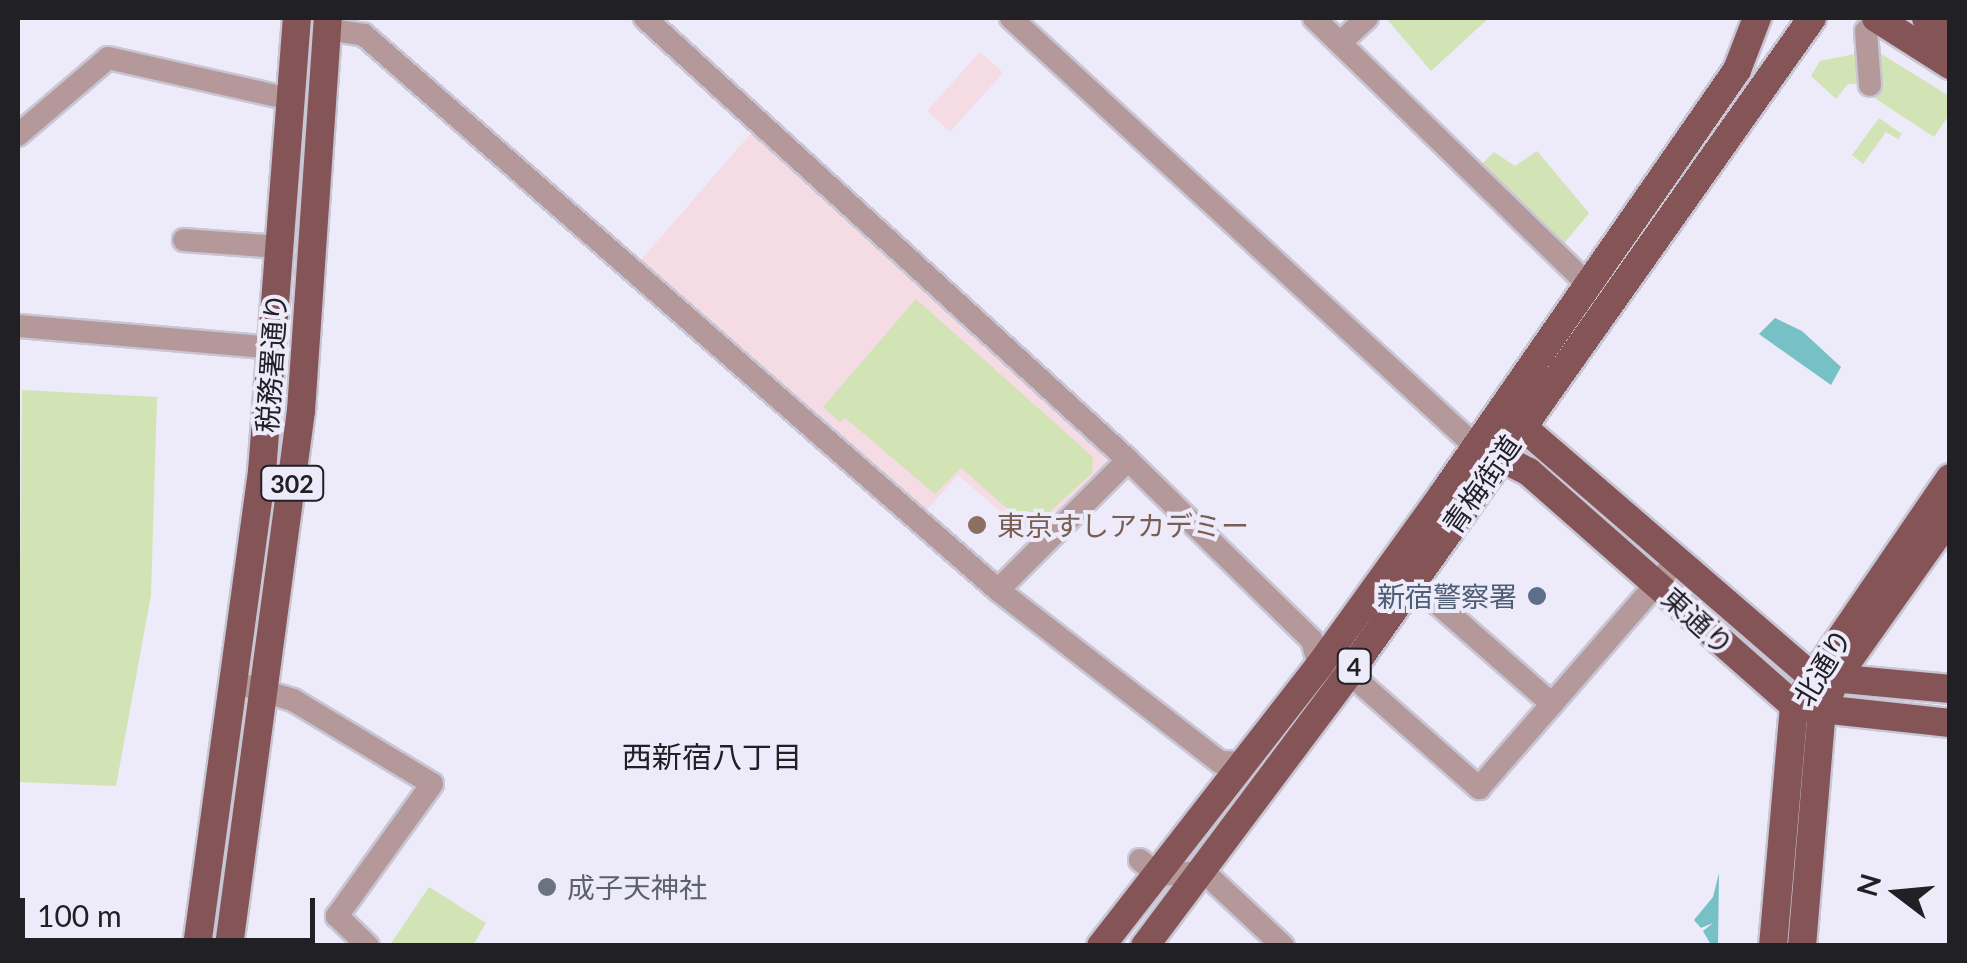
<!DOCTYPE html>
<html>
<head>
<meta charset="utf-8">
<style>
	body { margin:0 }
	#map { position:relative; width:1967px; height:963px; overflow:hidden; background:#edeafa; font-family:Lato,"Noto Sans JP",sans-serif }
	div>[style] { position:absolute }
	.education>* { inset:0; background:#f4dbe4; transform-origin:0 0 }
	.green>* { inset:0; background:#d2e3b6 }
	.water>* { inset:0; background:#76c1c5 }
	.roads { filter:drop-shadow(2px 0 #c8c6d4) drop-shadow(-2px 0 #c8c6d4) drop-shadow(0 2px #c8c6d4) drop-shadow(0 -2px #c8c6d4) }
	.minor>* { height:22px; margin:-11px; padding:0 11px; transform-origin:11px; border-radius:11px; background:#b5999a }
	.major>* { height:28px; margin:-14px; padding:0 14px; transform-origin:14px; border-radius:14px; background:#845456 }
	.dots>* { width:28px; height:28px; translate:-50% -50%; box-sizing:border-box; border:5px solid #edeafa; border-radius:50% }
	span { translate:-50% -50%; white-space:nowrap; text-align:center; line-height:1.15; -webkit-text-stroke:8px #edeafa; paint-order:stroke }
	.shield-label span { padding:2px 8px; background:#edeafa; border:2px solid; border-radius:8px; -webkit-text-stroke-width:0 }
	.shield-label { font-size:25px; color:#212025; font-weight:700 }
	.street-label { font-size:28px; color:#212025 }
	.education-label { font-size:28px; color:#785e54 }
	.left { translate:0 -50%; text-align:left }
	.service-label { font-size:28px; color:#4e5e75 }
	.right { translate:-100% -50%; text-align:right }
	.worship-label { font-size:28px; color:#5b616d }
	.neighbourhood-label { font-size:30px; color:#212025 }
	.frame { position:absolute; inset:0; border:20px solid #212025; pointer-events:none }
	.north { position:absolute; left:1847px; top:843px; width:100px; height:100px; -webkit-text-stroke:8px #edeafa; paint-order:stroke; rotate:286deg; font-size:28px; font-weight:700; line-height:40px; text-align:center; color:#212025 }
	.north::after { content:''; display:block; margin:auto; width:35px; height:45px; background:#212025; clip-path:polygon(50% 0,100% 100%,50% 72%,0 100%) }
	.scale { position:absolute; left:20px; top:898px; width:295px; height:45px; box-sizing:border-box; border:5px solid #212025; border-top:0; padding-left:12px; font-size:30px; line-height:35px; white-space:nowrap; color:#212025; -webkit-text-stroke:8px #edeafa; paint-order:stroke }
</style>
</head>
<body>
<div id="map">
	<div class="education">
		<i style="left:980px;top:52px;width:31px;height:79px;rotate:42deg"></i>
		<i style="clip-path:polygon(754px 130px,1105px 455px,1105px 469px,1035px 541px,958px 475px,924px 513px,641px 260px)"></i>
	</div>
	<div class="green">
		<i style="clip-path:polygon(1386px 18px,1489px 18px,1431px 71px)"></i>
		<i style="clip-path:polygon(1875px 50px,1949px 96px,1949px 115px,1934px 137px,1876px 99px,1874px 85px,1848px 84px,1836px 99px,1811px 76px,1820px 61px)"></i>
		<i style="clip-path:polygon(1879px 118px,1902px 134px,1898px 139px,1886px 132px,1863px 164px,1852px 155px)"></i>
		<i style="clip-path:polygon(1537px 151px,1589px 213px,1562px 246px,1478px 168px,1494px 152px,1515px 166px)"></i>
		<i style="clip-path:polygon(916px 299px,1093px 457px,1092px 473px,1031px 529px,961px 468px,935px 494px,845px 418px,840px 422px,823px 407px)"></i>
		<i style="clip-path:polygon(22px 390px,157px 397px,151px 595px,116px 786px,18px 782px)"></i>
		<i style="clip-path:polygon(429px 887px,486px 923px,473px 945px,390px 945px)"></i>
	</div>
	<div class="water">
		<i style="clip-path:polygon(1775px 318px,1802px 331px,1841px 367px,1831px 385px,1759px 334px)"></i>
		<i style="clip-path:polygon(1719px 873px,1718px 945px,1711px 945px,1703px 931px,1713px 923px,1701px 928px,1694px 920px,1713px 897px)"></i>
	</div>
	<div class="roads">
		<div class="minor">
			<i style="left:645px;top:18px;width:655px;rotate:42.46deg"></i>
			<i style="left:1128px;top:460px;width:257px;rotate:44.4deg"></i>
			<i style="left:1312px;top:640px;width:27px;rotate:75deg"></i>
			<i style="left:1011px;top:18px;width:631px;rotate:42.69deg"></i>
			<i style="left:1314px;top:18px;width:383px;rotate:44.2deg"></i>
			<i style="left:327px;top:29px;width:37px;rotate:9deg"></i>
			<i style="left:364px;top:35px;width:843px;rotate:41.2deg"></i>
			<i style="left:998px;top:590px;width:281px;rotate:37.8deg"></i>
			<i style="left:1220px;top:762px;width:24px;rotate:2deg"></i>
			<i style="left:1866px;top:31px;width:54px;rotate:85.8deg"></i>
			<i style="left:1340px;top:43px;width:37px;rotate:-43deg"></i>
			<i style="left:18px;top:135px;width:118px;rotate:-40.5deg"></i>
			<i style="left:108px;top:58px;width:187px;rotate:12.7deg"></i>
			<i style="left:184px;top:240px;width:95px;rotate:4.2deg"></i>
			<i style="left:18px;top:326px;width:257px;rotate:4.9deg"></i>
			<i style="left:1413px;top:582px;width:185px;rotate:41.3deg"></i>
			<i style="left:998px;top:590px;width:184px;rotate:-45deg"></i>
			<i style="left:1349px;top:673px;width:174px;rotate:41.5deg"></i>
			<i style="left:1479px;top:788px;width:301px;rotate:-49deg"></i>
			<i style="left:234px;top:682px;width:62px;rotate:17deg"></i>
			<i style="left:293px;top:700px;width:162px;rotate:31.1deg"></i>
			<i style="left:432px;top:784px;width:163px;rotate:125.7deg"></i>
			<i style="left:337px;top:916px;width:43px;rotate:44.1deg"></i>
			<i style="left:1140px;top:860px;width:23px;rotate:40deg"></i>
			<i style="left:1158px;top:875px;width:46px;rotate:-3.7deg"></i>
			<i style="left:1204px;top:872px;width:108px;rotate:43.1deg"></i>
		</div>
		<div class="major">
			<i style="left:1876px;top:18px;width:88px;rotate:32.4deg"></i>
			<i style="left:1926px;top:18px;width:28px;rotate:32deg"></i>
			<i style="left:1510px;top:416px;width:398px;rotate:40.8deg"></i>
			<i style="left:1811px;top:676px;width:140px;rotate:5.3deg"></i>
			<i style="left:1486px;top:450px;width:48px;rotate:27.1deg"></i>
			<i style="left:1529px;top:472px;width:354px;rotate:41.4deg"></i>
			<i style="left:1794px;top:706px;width:157px;rotate:6.2deg"></i>
			<i style="left:197px;top:946px;width:478px;rotate:-82.2deg"></i>
			<i style="left:262px;top:472px;width:455px;rotate:-85.6deg"></i>
			<i style="left:229px;top:946px;width:540px;rotate:-82.34deg"></i>
			<i style="left:301px;top:411px;width:394px;rotate:-86.1deg"></i>
			<i style="left:1101px;top:946px;width:355px;rotate:-52.1deg"></i>
			<i style="left:1319px;top:666px;width:212px;rotate:-54.2deg"></i>
			<i style="left:1443px;top:494px;width:516px;rotate:-55.26deg"></i>
			<i style="left:1737px;top:70px;width:56px;rotate:-69deg"></i>
			<i style="left:1145px;top:946px;width:341px;rotate:-53.2deg"></i>
			<i style="left:1349px;top:673px;width:802px;rotate:-54.74deg"></i>
			<i style="left:1773px;top:946px;width:241px;rotate:-85deg"></i>
			<i style="left:1794px;top:706px;width:276px;rotate:-55.6deg"></i>
			<i style="left:1802px;top:946px;width:237px;rotate:-85.2deg"></i>
			<i style="left:1822px;top:710px;width:35px;rotate:-66deg"></i>
			<i style="left:1836px;top:678px;width:197px;rotate:-54.7deg"></i>
		</div>
	</div>
	<div class="dots">
		<i style="left:977px;top:525px;background:#8d6e63"></i>
		<i style="left:1537px;top:596px;background:#5c6f8a"></i>
		<i style="left:547px;top:887px;background:#6b7280"></i>
	</div>
	<div class="shield-label">
		<span style="left:292px;top:483px">302</span>
		<span style="left:1354px;top:666px">4</span>
	</div>
	<div class="street-label">
		<span style="left:271px;top:363px;rotate:-86deg">税務署通り</span>
		<span style="left:1481px;top:484px;rotate:-55deg">青梅街道</span>
		<span style="left:1698px;top:621px;rotate:42deg">東通り</span>
		<span style="left:1822px;top:667px;rotate:-59deg">北通り</span>
	</div>
	<div class="education-label">
		<span class="left" style="left:997px;top:525px">東京すしアカデミー</span>
	</div>
	<div class="service-label">
		<span class="right" style="left:1517px;top:596px">新宿警察署</span>
	</div>
	<div class="worship-label">
		<span class="left" style="left:567px;top:887px">成子天神社</span>
	</div>
	<div class="neighbourhood-label">
		<span style="left:712px;top:756px">西新宿八丁目</span>
	</div>
	<div class="frame"></div>
	<div class="north">N</div>
	<div class="scale">100 m</div>
</div>
</body>
</html>
